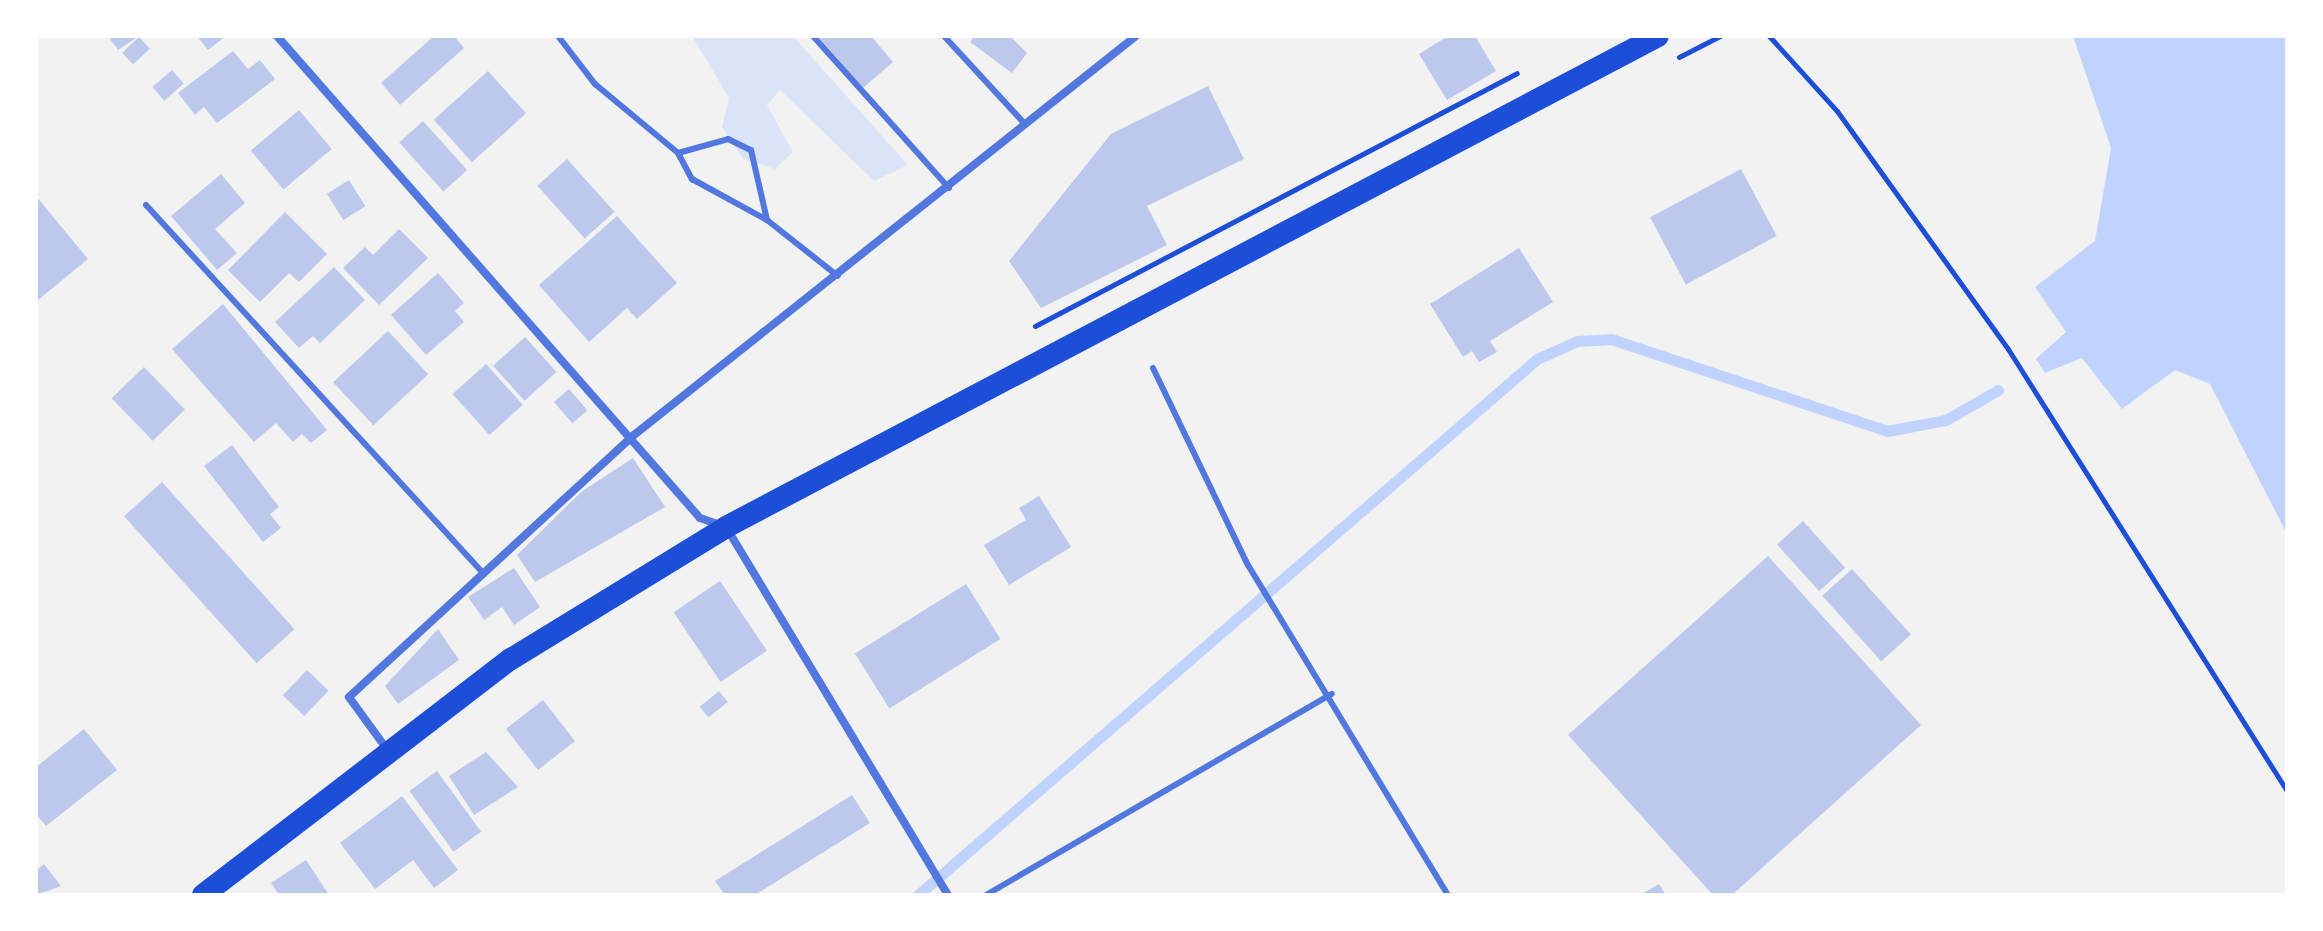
<!DOCTYPE html>
<html>
<head>
<meta charset="utf-8">
<style>
	body { margin:0 }
	#map { position:relative; width:2323px; height:931px; overflow:hidden; background:#f2f2f2; font-family:Merriweather,serif }
	div>[style] { position:absolute }
	.green>* { inset:0; background:#dbe4f7 }
	.water>* { inset:0; background:#bfd3fe }
	.stream>* { height:11px; margin:-5.5px; padding:0 5.5px; transform-origin:5.5px; border-radius:5.5px; background:#bfd3fe }
	.building>* { inset:0; background:#bdc9ec; transform-origin:0 0 }
	.path>* { height:5px; margin:-2.5px; padding:0 2.5px; transform-origin:2.5px; border-radius:2.5px; background:#1d4ed8 }
	.service>* { height:6px; margin:-3px; padding:0 3px; transform-origin:3px; border-radius:3px; background:#5277de }
	.minor>* { height:8px; margin:-4px; padding:0 4px; transform-origin:4px; border-radius:4px; background:#5277de }
	.trunk>* { height:22px; margin:-11px; padding:0 11px; transform-origin:11px; border-radius:11px; background:#1d4ed8 }
	span { translate:-50% -50%; white-space:nowrap; text-align:center; line-height:1.15; -webkit-text-stroke:8px #fff; paint-order:stroke }
	.frame { position:absolute; inset:0; border:38px solid #fff; pointer-events:none }
</style>
</head>
<body>
<div id="map">
	<div class="green">
		<i style="clip-path:polygon(692px 36px,793px 36px,908px 165px,874px 181px,780px 90px,767px 105px,793px 152px,775px 169px,743px 159px,722px 127px,729px 98px)"></i>
	</div>
	<div class="water">
		<i style="clip-path:polygon(2073px 36px,2287px 36px,2287px 534px,2210px 384px,2175px 370px,2122px 409px,2082px 358px,2045px 373px,2036px 359px,2066px 332px,2035px 287px,2095px 241px,2111px 148px)"></i>
	</div>
	<div class="stream">
		<i style="left:918px;top:895px;width:819px;rotate:-40.89deg"></i>
		<i style="left:1537px;top:359px;width:44px;rotate:-24.2deg"></i>
		<i style="left:1577px;top:341px;width:34px;rotate:-3deg"></i>
		<i style="left:1611px;top:339px;width:291px;rotate:18.4deg"></i>
		<i style="left:1887px;top:431px;width:60px;rotate:-10.6deg"></i>
		<i style="left:1946px;top:420px;width:60px;rotate:-30deg"></i>
	</div>
	<div class="building">
		<i style="clip-path:polygon(108px 36px,139px 36px,118px 50px)"></i>
		<i style="clip-path:polygon(197px 36px,226px 36px,208px 50px)"></i>
		<i style="clip-path:polygon(434px 36px,454px 36px,464px 48px,400px 105px,381px 83px)"></i>
		<i style="clip-path:polygon(818px 36px,871px 36px,893px 62px,863px 88px)"></i>
		<i style="clip-path:polygon(975px 36px,1010px 36px,1027px 53px,1012px 73px,970px 42px)"></i>
		<i style="clip-path:polygon(1448px 36px,1475px 36px,1496px 71px,1447px 100px,1419px 54px)"></i>
		<i style="left:139px;top:37px;width:16px;height:23px;rotate:47deg"></i>
		<i style="clip-path:polygon(233px 51px,248px 69px,260px 60px,275px 79px,217px 123px,204px 107px,195px 115px,178px 93px)"></i>
		<i style="left:172px;top:70px;width:18px;height:26px;rotate:49deg"></i>
		<i style="left:488px;top:71px;width:57px;height:73px;rotate:48deg"></i>
		<i style="clip-path:polygon(1208px 86px,1244px 159px,1147px 206px,1167px 245px,1041px 308px,1009px 261px,1111px 134px)"></i>
		<i style="left:299px;top:110px;width:51px;height:63px;rotate:50deg"></i>
		<i style="left:423px;top:121px;width:66px;height:32px;rotate:48deg"></i>
		<i style="left:567px;top:159px;width:71px;height:40px;rotate:48deg"></i>
		<i style="left:1741px;top:169px;width:76px;height:103px;rotate:62deg"></i>
		<i style="clip-path:polygon(221px 174px,245px 203px,215px 229px,237px 253px,217px 270px,171px 216px)"></i>
		<i style="left:349px;top:180px;width:31px;height:26px;rotate:58deg"></i>
		<i style="clip-path:polygon(36px 196px,88px 259px,38px 300px,36px 297px)"></i>
		<i style="clip-path:polygon(285px 212px,327px 254px,299px 282px,289px 273px,260px 302px,228px 270px)"></i>
		<i style="clip-path:polygon(617px 216px,677px 283px,637px 319px,627px 308px,589px 342px,539px 285px)"></i>
		<i style="clip-path:polygon(399px 229px,428px 258px,379px 305px,343px 268px,365px 247px,373px 255px)"></i>
		<i style="clip-path:polygon(1519px 248px,1553px 302px,1490px 341px,1497px 352px,1479px 362px,1472px 351px,1463px 357px,1430px 304px)"></i>
		<i style="clip-path:polygon(334px 267px,365px 300px,320px 343px,313px 336px,299px 348px,275px 322px)"></i>
		<i style="clip-path:polygon(438px 273px,464px 303px,455px 311px,464px 322px,426px 355px,391px 315px)"></i>
		<i style="clip-path:polygon(223px 304px,327px 430px,311px 443px,302px 434px,293px 442px,276px 423px,254px 442px,172px 349px)"></i>
		<i style="left:388px;top:331px;width:59px;height:75px;rotate:47deg"></i>
		<i style="left:525px;top:337px;width:47px;height:43px;rotate:48deg"></i>
		<i style="left:486px;top:364px;width:55px;height:45px;rotate:48deg"></i>
		<i style="left:144px;top:367px;width:59px;height:45px;rotate:46deg"></i>
		<i style="left:569px;top:389px;width:28px;height:20px;rotate:49deg"></i>
		<i style="clip-path:polygon(232px 445px,279px 507px,270px 514px,281px 528px,263px 542px,204px 466px)"></i>
		<i style="clip-path:polygon(633px 458px,665px 507px,535px 582px,517px 555px,581px 492px)"></i>
		<i style="left:162px;top:482px;width:198px;height:51px;rotate:48deg"></i>
		<i style="clip-path:polygon(1039px 496px,1071px 547px,1009px 585px,984px 545px,1026px 520px,1019px 508px)"></i>
		<i style="left:1803px;top:521px;width:63px;height:35px;rotate:48deg"></i>
		<i style="clip-path:polygon(1768px 556px,1921px 725px,1732px 895px,1713px 895px,1568px 735px)"></i>
		<i style="clip-path:polygon(514px 568px,540px 607px,514px 625px,502px 607px,484px 620px,468px 597px)"></i>
		<i style="left:1852px;top:569px;width:88px;height:40px;rotate:48deg"></i>
		<i style="left:720px;top:581px;width:84px;height:56px;rotate:56deg"></i>
		<i style="left:966px;top:584px;width:65px;height:131px;rotate:58deg"></i>
		<i style="clip-path:polygon(438px 629px,459px 660px,398px 704px,385px 686px)"></i>
		<i style="left:307px;top:670px;width:30px;height:35px;rotate:44deg"></i>
		<i style="left:719px;top:691px;width:14px;height:25px;rotate:51deg"></i>
		<i style="left:543px;top:700px;width:52px;height:47px;rotate:52deg"></i>
		<i style="clip-path:polygon(84px 729px,117px 770px,46px 826px,36px 814px,36px 767px)"></i>
		<i style="clip-path:polygon(486px 752px,518px 787px,474px 815px,449px 776px)"></i>
		<i style="left:437px;top:771px;width:75px;height:34px;rotate:54deg"></i>
		<i style="clip-path:polygon(852px 795px,870px 823px,755px 895px,725px 895px,715px 881px)"></i>
		<i style="clip-path:polygon(402px 796px,458px 870px,434px 888px,413px 860px,375px 889px,340px 843px)"></i>
		<i style="clip-path:polygon(306px 860px,329px 895px,279px 895px,271px 883px)"></i>
		<i style="clip-path:polygon(44px 864px,61px 886px,36px 895px,36px 871px)"></i>
		<i style="clip-path:polygon(1659px 884px,1666px 895px,1640px 895px)"></i>
	</div>
	<div class="path">
		<i style="left:1769px;top:36px;width:101px;rotate:47.8deg"></i>
		<i style="left:1837px;top:111px;width:293px;rotate:54.3deg"></i>
		<i style="left:2008px;top:349px;width:523px;rotate:57.74deg"></i>
		<i style="left:1679px;top:57px;width:46px;rotate:-27.1deg"></i>
		<i style="left:1035px;top:326px;width:544px;rotate:-27.69deg"></i>
	</div>
	<div class="service">
		<i style="left:558px;top:36px;width:61px;rotate:52.4deg"></i>
		<i style="left:595px;top:84px;width:108px;rotate:39.7deg"></i>
		<i style="left:678px;top:153px;width:30px;rotate:62deg"></i>
		<i style="left:692px;top:179px;width:85px;rotate:28.7deg"></i>
		<i style="left:767px;top:220px;width:90px;rotate:38.3deg"></i>
		<i style="left:813px;top:36px;width:204px;rotate:48.2deg"></i>
		<i style="left:944px;top:36px;width:118px;rotate:47.4deg"></i>
		<i style="left:678px;top:153px;width:52px;rotate:-15.6deg"></i>
		<i style="left:728px;top:139px;width:25px;rotate:26deg"></i>
		<i style="left:751px;top:150px;width:72px;rotate:77.1deg"></i>
		<i style="left:146px;top:205px;width:500px;rotate:47.51deg"></i>
		<i style="left:1153px;top:368px;width:219px;rotate:64.3deg"></i>
		<i style="left:1248px;top:565px;width:386px;rotate:58.8deg"></i>
		<i style="left:986px;top:895px;width:400px;rotate:-30.2deg"></i>
	</div>
	<div class="minor">
		<i style="left:277px;top:36px;width:641px;rotate:48.73deg"></i>
		<i style="left:700px;top:518px;width:28px;rotate:19deg"></i>
		<i style="left:726px;top:527px;width:430px;rotate:58.9deg"></i>
		<i style="left:386px;top:748px;width:63px;rotate:-126deg"></i>
		<i style="left:349px;top:697px;width:387px;rotate:-42.6deg"></i>
		<i style="left:634px;top:435px;width:641px;rotate:-38.48deg"></i>
	</div>
	<div class="trunk">
		<i style="left:203px;top:895px;width:388px;rotate:-37.5deg"></i>
		<i style="left:511px;top:659px;width:252px;rotate:-31.5deg"></i>
		<i style="left:726px;top:527px;width:1053px;rotate:-27.78deg"></i>
	</div>
	<div class="frame"></div>
</div>
</body>
</html>
